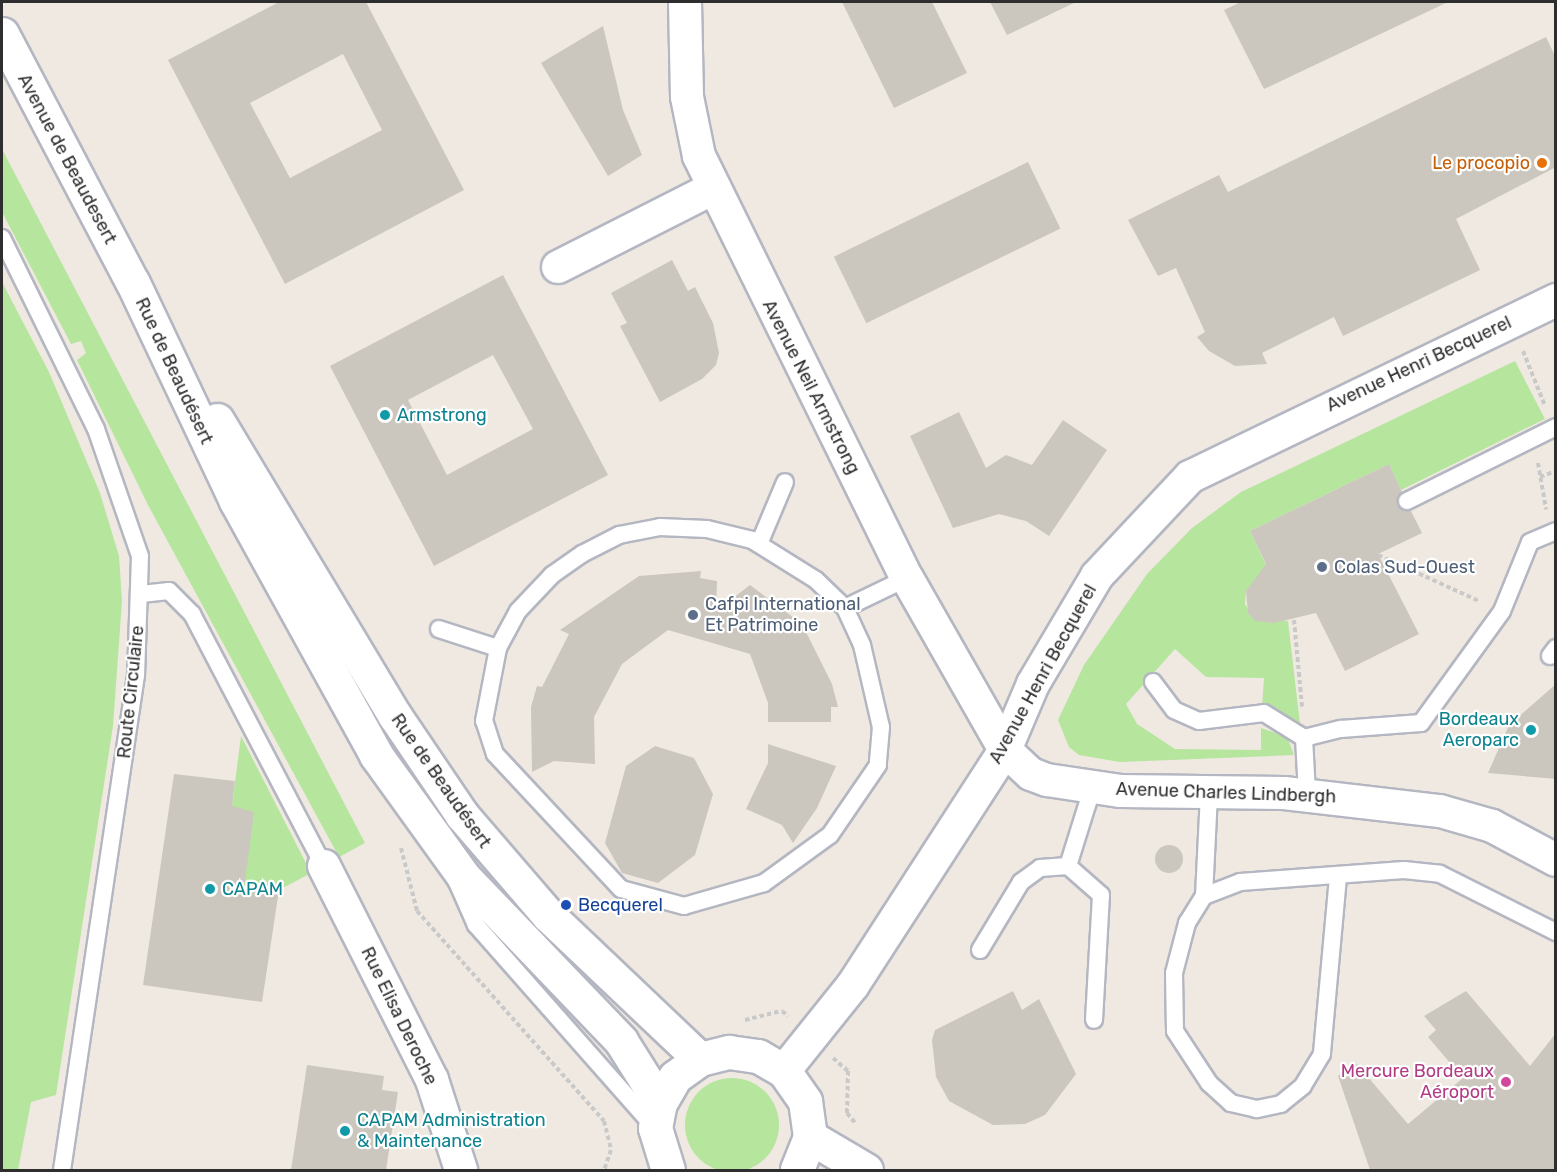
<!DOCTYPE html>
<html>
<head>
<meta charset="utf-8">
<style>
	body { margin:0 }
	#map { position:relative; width:1557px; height:1172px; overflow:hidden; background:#efe9e1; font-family:Rubik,sans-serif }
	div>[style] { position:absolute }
	.green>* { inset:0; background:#b6e59e }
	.round { border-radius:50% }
	.building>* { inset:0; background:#cbc7bf; transform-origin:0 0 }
	.path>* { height:4px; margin-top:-2px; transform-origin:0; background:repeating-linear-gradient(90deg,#c9c9c9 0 4.5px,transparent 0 7.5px) }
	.roads { filter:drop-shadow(2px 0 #b4b7c1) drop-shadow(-2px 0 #b4b7c1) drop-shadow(0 2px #b4b7c1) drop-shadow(0 -2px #b4b7c1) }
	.service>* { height:16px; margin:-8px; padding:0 8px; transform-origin:8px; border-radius:8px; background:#fff }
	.minor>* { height:32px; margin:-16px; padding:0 16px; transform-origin:16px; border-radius:16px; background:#fff }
	.secondary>* { height:33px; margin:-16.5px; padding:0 16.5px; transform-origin:16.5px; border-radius:16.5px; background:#fff }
	.dots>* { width:16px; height:16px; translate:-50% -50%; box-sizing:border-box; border:3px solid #fff; border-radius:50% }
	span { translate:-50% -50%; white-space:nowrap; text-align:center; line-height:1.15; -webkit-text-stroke:4.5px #fff; paint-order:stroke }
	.street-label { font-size:18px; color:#2e2e2e }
	.food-label { font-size:18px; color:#c56008 }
	.right { translate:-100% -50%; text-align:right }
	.culture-label { font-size:18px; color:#0d838f }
	.left { translate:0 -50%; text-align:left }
	.service-label { font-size:18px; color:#4e5e75 }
	.transit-label { font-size:18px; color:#164399 }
	.hotel-label { font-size:18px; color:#b23c85 }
	.frame { position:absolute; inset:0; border:3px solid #2e2e2e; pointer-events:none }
</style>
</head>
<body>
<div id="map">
	<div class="green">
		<i style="clip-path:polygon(2px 149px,365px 843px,339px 857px,148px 505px,77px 360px,86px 353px,81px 341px,71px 344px,2px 212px)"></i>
		<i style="clip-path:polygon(2px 282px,49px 372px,100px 493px,119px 556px,122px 601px,113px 726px,56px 1095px,31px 1102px,18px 1170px,2px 1170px)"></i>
		<i style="clip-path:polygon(1515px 361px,1545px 419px,1401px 490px,1389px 464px,1250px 531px,1267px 567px,1246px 591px,1245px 604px,1254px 619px,1288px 621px,1300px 724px,1262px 707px,1264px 678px,1206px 677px,1175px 649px,1126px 704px,1137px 724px,1175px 749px,1261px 750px,1261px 728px,1287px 737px,1294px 755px,1120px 762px,1079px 755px,1069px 747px,1058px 720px,1084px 665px,1147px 574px,1192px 528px,1241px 492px)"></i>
		<i style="clip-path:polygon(241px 736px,311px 873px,279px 890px,244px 888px,232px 806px)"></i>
		<i class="round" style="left:685px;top:1078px;width:94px;height:94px"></i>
	</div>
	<div class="building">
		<i style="clip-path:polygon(evenodd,279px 2px,366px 2px,464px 190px,285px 284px,168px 60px,279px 2px,343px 54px,382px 130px,290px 178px,250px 103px,343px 54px)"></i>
		<i style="clip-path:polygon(842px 2px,932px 2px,967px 73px,894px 108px)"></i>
		<i style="clip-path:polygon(990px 2px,1076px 2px,1007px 35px)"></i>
		<i style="clip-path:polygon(1241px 2px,1448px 2px,1264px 89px,1224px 10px)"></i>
		<i style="clip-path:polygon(603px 26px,623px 110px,642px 155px,608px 176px,541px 63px)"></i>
		<i style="clip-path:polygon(1546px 37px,1556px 58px,1556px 167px,1456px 219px,1480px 270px,1343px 336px,1334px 317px,1262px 353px,1267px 364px,1235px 366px,1209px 351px,1197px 337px,1205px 332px,1176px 268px,1158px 276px,1128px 220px,1219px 175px,1228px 192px)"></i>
		<i style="left:1028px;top:162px;width:74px;height:216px;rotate:64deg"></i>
		<i style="clip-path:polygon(672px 260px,688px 291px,695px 287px,713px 323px,719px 353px,716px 365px,702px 379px,660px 402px,620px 326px,627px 323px,611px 293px)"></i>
		<i style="clip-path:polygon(evenodd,503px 275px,608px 475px,434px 566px,330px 366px,503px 275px,493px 355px,533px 429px,447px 475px,408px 400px,493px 355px)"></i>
		<i style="clip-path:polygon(959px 412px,986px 468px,1006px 455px,1032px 465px,1063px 420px,1107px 450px,1049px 536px,1026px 521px,999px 514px,953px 528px,910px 436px)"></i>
		<i style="clip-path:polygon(1389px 464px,1402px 492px,1397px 505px,1411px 511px,1422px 533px,1378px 554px,1419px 634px,1345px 671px,1316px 613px,1274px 623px,1255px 621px,1248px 613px,1246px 591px,1266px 564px,1250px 531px)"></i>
		<i style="clip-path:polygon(701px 571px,700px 578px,717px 581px,716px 611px,750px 585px,802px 624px,832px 684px,838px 707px,831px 707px,831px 722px,768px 722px,768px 703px,750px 654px,668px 630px,622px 664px,594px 717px,595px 764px,554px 761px,532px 772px,531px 707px,537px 686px,542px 687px,569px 634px,560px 630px,639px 576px)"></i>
		<i style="clip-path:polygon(1556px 684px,1556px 779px,1488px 773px,1509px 725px)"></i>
		<i style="clip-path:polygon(768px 744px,836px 766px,817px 808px,793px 843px,782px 825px,746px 809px,768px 763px)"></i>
		<i style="clip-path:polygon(655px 746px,694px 758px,713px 794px,695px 855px,658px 883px,622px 873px,605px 843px,626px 766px)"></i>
		<i style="clip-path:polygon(174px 774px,235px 781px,232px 806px,254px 812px,244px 888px,279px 890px,262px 1002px,143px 985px)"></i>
		<i class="round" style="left:1155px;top:845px;width:28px;height:28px"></i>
		<i style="clip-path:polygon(1013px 991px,1022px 1010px,1039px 999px,1076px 1074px,1045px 1115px,1025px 1124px,993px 1125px,949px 1101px,936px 1077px,932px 1040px,935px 1030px)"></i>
		<i style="clip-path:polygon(1466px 991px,1530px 1066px,1556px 1033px,1556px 1170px,1370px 1170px,1338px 1076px,1356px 1063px,1408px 1124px,1463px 1078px,1428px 1037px,1436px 1030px,1424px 1016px)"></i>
		<i style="clip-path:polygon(307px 1065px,384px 1076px,382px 1090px,398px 1092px,386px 1170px,291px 1170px)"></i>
	</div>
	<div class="path">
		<i style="left:1523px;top:351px;width:59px;rotate:68.2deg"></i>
		<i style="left:1538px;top:463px;width:47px;rotate:80.1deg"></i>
		<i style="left:1540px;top:477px;width:17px;rotate:-21deg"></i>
		<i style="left:1378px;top:555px;width:111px;rotate:24.5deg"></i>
		<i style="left:1294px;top:620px;width:87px;rotate:84.7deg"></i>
		<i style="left:401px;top:848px;width:65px;rotate:75.7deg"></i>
		<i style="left:417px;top:911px;width:281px;rotate:48.3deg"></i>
		<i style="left:604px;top:1121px;width:30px;rotate:76deg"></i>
		<i style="left:611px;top:1150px;width:21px;rotate:109deg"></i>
		<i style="left:745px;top:1020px;width:38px;rotate:-14deg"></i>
		<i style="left:782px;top:1011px;width:8px;rotate:40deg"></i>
		<i style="left:833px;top:1058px;width:20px;rotate:41deg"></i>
		<i style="left:848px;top:1071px;width:42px;rotate:91.4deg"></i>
		<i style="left:847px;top:1113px;width:14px;rotate:51deg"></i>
	</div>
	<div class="roads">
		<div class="service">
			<i style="left:2px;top:238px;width:213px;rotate:63.8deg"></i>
			<i style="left:96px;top:429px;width:134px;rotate:70.9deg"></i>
			<i style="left:140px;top:556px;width:119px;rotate:91.9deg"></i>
			<i style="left:136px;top:675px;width:501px;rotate:98.5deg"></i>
			<i style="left:1407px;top:501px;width:166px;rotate:-26.4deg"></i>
			<i style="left:660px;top:527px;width:47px;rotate:2.4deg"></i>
			<i style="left:707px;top:529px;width:46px;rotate:13.7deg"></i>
			<i style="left:752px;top:540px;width:75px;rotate:32deg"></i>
			<i style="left:816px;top:580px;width:40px;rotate:44deg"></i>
			<i style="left:845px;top:608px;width:41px;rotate:65.3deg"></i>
			<i style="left:862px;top:645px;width:84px;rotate:77deg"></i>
			<i style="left:881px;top:727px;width:38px;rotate:95deg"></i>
			<i style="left:878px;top:765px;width:85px;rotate:124.4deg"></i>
			<i style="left:830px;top:835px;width:82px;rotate:144deg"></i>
			<i style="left:764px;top:883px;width:83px;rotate:164deg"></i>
			<i style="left:684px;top:906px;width:65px;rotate:-164.9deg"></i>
			<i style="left:621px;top:889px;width:185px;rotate:-133deg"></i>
			<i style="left:495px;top:754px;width:35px;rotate:-108deg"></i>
			<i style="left:484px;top:721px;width:74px;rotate:-79.1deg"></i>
			<i style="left:498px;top:648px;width:42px;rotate:-61.6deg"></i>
			<i style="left:518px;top:611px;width:50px;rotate:-46.6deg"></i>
			<i style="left:552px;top:575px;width:37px;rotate:-35deg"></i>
			<i style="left:582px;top:554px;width:42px;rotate:-27.2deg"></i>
			<i style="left:619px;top:535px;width:42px;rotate:-11deg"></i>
			<i style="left:759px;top:544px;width:67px;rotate:-67.2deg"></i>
			<i style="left:141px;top:594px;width:28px;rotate:-6deg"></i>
			<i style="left:169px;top:591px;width:33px;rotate:45deg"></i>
			<i style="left:192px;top:614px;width:284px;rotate:62.4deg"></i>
			<i style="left:845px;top:608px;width:69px;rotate:-25.8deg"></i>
			<i style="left:439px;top:629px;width:62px;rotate:17.9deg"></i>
			<i style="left:1550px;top:656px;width:10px;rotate:-53deg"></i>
			<i style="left:1153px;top:682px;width:35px;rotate:53deg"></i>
			<i style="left:1174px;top:710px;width:27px;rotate:24deg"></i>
			<i style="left:1199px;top:721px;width:65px;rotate:-7deg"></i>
			<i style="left:1264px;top:713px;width:47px;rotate:32deg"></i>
			<i style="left:1304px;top:738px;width:38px;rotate:-14deg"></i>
			<i style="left:1341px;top:729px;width:80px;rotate:-4.3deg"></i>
			<i style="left:1421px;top:723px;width:138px;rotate:-54.1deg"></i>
			<i style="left:1502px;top:611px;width:74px;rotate:-67.9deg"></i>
			<i style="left:1530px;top:542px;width:28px;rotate:-23deg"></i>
			<i style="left:1304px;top:738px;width:56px;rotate:86.9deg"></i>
			<i style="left:1068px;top:866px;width:44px;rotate:41.3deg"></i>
			<i style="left:1101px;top:895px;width:125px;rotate:93.2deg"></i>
			<i style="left:1338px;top:877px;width:178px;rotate:95.2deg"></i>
			<i style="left:1322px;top:1054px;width:37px;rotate:121deg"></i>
			<i style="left:1303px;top:1086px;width:28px;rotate:141deg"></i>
			<i style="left:1281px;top:1104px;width:25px;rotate:168deg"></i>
			<i style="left:1257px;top:1109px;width:27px;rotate:-167deg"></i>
			<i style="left:1231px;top:1103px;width:30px;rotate:-138deg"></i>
			<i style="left:1209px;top:1083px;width:62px;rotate:-123.2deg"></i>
			<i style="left:1175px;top:1031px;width:58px;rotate:-91deg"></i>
			<i style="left:1174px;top:973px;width:52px;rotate:-75.4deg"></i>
			<i style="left:1187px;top:923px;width:32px;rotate:-58deg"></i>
			<i style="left:1204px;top:896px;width:39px;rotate:-21deg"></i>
			<i style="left:1240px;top:882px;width:164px;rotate:-4.2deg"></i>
			<i style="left:1404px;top:870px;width:36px;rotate:6deg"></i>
			<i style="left:1440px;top:874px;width:130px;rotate:26.6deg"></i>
			<i style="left:457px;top:882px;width:47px;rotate:66.2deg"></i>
			<i style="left:476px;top:925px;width:271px;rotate:48.6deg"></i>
			<i style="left:1204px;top:896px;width:104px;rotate:-87.2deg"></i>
			<i style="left:980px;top:950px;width:79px;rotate:-58.9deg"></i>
			<i style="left:1021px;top:882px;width:24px;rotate:-36deg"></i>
			<i style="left:1040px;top:868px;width:28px;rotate:-4deg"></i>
			<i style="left:1068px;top:866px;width:84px;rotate:-72.6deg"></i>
		</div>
		<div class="minor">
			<i style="left:685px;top:2px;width:95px;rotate:88.8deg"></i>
			<i style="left:687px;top:97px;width:60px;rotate:78.5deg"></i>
			<i style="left:699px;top:156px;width:470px;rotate:63.8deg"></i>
			<i style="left:907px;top:578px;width:198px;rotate:60.3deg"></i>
			<i style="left:1005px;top:750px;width:35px;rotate:43deg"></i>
			<i style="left:1031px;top:774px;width:17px;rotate:21deg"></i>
			<i style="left:1047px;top:780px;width:75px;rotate:8.5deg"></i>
			<i style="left:1121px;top:791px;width:163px;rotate:0.7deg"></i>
			<i style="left:1284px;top:793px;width:157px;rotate:6.6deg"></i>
			<i style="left:1440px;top:811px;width:54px;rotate:16.1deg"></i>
			<i style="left:1492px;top:826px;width:72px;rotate:28deg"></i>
			<i style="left:558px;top:267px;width:175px;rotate:-26.9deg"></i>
			<i style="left:324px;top:866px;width:240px;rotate:63.2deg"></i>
			<i style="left:432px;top:1080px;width:95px;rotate:72.1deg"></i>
			<i style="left:784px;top:1071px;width:110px;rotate:-51.3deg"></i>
			<i style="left:853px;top:985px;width:280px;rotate:-57.1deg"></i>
			<i style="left:1005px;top:750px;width:72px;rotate:-67deg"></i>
			<i style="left:1033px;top:684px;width:126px;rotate:-59.3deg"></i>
			<i style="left:1097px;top:576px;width:136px;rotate:-46.8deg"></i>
			<i style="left:1190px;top:477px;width:407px;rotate:-25.8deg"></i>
		</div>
		<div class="secondary">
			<i style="left:2px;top:34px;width:281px;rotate:62.3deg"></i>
			<i style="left:133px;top:283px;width:241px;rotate:64.7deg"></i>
			<i style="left:236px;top:501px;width:290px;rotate:61.1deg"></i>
			<i style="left:376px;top:755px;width:150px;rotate:54.2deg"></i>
			<i style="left:464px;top:877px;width:227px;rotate:46.2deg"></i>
			<i style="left:621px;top:1041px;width:73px;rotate:57.8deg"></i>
			<i style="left:217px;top:420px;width:345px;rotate:59deg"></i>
			<i style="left:395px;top:716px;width:120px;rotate:55.9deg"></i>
			<i style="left:462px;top:815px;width:132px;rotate:49.3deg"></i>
			<i style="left:548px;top:915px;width:209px;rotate:43.5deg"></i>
			<i style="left:810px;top:1137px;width:65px;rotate:30.5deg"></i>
			<i style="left:668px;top:1170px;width:44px;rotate:-107.2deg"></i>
			<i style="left:655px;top:1128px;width:25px;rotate:-79deg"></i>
			<i style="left:660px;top:1103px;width:30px;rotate:-60deg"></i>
			<i style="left:675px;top:1077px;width:31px;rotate:-36deg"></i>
			<i style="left:700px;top:1059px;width:30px;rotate:-14deg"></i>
			<i style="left:729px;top:1052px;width:29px;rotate:8deg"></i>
			<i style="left:758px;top:1056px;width:30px;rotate:30deg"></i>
			<i style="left:784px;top:1071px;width:37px;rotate:55deg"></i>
			<i style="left:805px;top:1101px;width:36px;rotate:82deg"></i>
			<i style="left:810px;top:1137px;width:35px;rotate:112deg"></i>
		</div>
	</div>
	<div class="dots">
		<i style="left:1542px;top:163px;background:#e8710a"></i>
		<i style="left:385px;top:415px;background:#0f9aa8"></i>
		<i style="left:1322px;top:567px;background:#5c6f8a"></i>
		<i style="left:693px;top:615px;background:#5c6f8a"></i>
		<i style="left:1531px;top:730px;background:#0f9aa8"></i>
		<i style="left:210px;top:889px;background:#0f9aa8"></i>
		<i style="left:566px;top:905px;background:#1a4fb4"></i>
		<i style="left:1506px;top:1082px;background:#d1479c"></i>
		<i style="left:345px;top:1131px;background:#0f9aa8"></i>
	</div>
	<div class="street-label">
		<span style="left:67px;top:159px;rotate:62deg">Avenue de Beaudesert</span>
		<span style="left:1419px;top:364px;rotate:-25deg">Avenue Henri Becquerel</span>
		<span style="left:174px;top:371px;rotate:65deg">Rue de Beaudésert</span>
		<span style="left:811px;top:387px;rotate:63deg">Avenue Neil Armstrong</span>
		<span style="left:1043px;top:674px;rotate:-61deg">Avenue Henri Becquerel</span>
		<span style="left:131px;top:692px;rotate:-84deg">Route Circulaire</span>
		<span style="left:441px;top:781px;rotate:55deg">Rue de Beaudésert</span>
		<span style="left:1226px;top:793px;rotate:2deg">Avenue Charles Lindbergh</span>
		<span style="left:399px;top:1016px;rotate:64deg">Rue Elisa Deroche</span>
	</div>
	<div class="food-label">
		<span class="right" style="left:1530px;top:163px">Le procopio</span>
	</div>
	<div class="culture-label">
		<span class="left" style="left:397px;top:415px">Armstrong</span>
		<span class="right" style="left:1519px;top:730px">Bordeaux<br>Aeroparc</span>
		<span class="left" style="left:222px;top:889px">CAPAM</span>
		<span class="left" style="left:357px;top:1131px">CAPAM Administration<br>&amp; Maintenance</span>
	</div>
	<div class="service-label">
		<span class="left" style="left:1334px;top:567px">Colas Sud-Ouest</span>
		<span class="left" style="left:705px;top:615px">Cafpi International<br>Et Patrimoine</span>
	</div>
	<div class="transit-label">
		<span class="left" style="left:578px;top:905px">Becquerel</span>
	</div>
	<div class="hotel-label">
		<span class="right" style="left:1494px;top:1082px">Mercure Bordeaux<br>Aéroport</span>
	</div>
	<div class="frame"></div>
</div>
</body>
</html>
